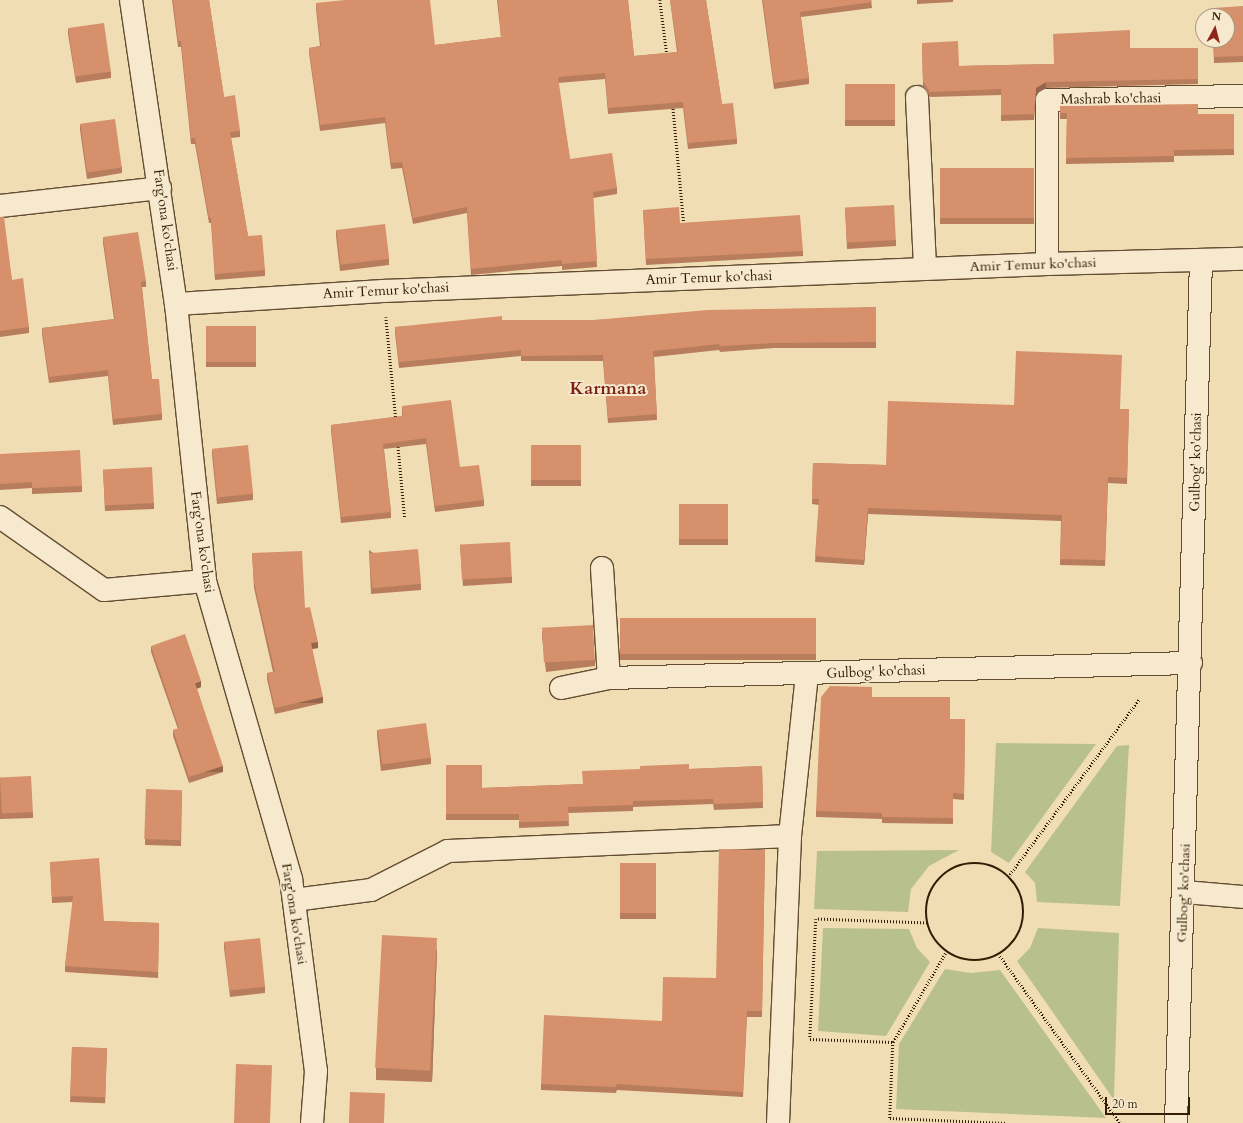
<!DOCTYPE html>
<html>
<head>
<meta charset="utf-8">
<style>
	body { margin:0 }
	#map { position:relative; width:1243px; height:1123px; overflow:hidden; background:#f1ddb3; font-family:Cardo,serif }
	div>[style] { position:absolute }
	.green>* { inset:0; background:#b8c18e }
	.path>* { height:2.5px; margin-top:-1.25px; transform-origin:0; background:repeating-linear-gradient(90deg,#341c06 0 1px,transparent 0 3px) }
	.path>.ring { margin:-1.25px; padding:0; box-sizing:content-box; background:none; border:2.5px solid #341c06; border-radius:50% }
	.roads { filter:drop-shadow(1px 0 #634c31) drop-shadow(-1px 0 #634c31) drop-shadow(0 1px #634c31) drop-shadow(0 -1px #634c31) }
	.minor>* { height:22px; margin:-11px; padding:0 11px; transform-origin:11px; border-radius:11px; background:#f6e9ce }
	.wall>* { inset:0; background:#b87d5d; transform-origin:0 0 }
	.shaded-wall>* { inset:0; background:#96664c; transform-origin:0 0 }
	.building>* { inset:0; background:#d6916c; transform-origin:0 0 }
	span { translate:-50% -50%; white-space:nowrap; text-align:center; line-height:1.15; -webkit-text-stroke:4px #f6e9ce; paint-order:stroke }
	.street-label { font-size:14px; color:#341c06 }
	.district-label { font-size:18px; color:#7a1f14; font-weight:700 }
	.north { position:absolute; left:1195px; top:8px; width:40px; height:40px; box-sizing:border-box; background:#f6e9ce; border:1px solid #a8977e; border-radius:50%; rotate:7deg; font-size:11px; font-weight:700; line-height:16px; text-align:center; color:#341c06 }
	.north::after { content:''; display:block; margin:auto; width:14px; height:18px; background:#8f2418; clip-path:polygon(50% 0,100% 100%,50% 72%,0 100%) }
	.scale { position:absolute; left:1105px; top:1097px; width:85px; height:18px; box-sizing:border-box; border:2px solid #341c06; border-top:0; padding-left:5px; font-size:12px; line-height:14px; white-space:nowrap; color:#341c06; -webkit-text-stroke:3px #f6e9ce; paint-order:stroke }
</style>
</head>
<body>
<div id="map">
	<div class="green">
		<i style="clip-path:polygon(996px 743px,1096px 744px,1009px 863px,991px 852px)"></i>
		<i style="clip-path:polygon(1129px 745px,1120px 906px,1037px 902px,1035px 883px,1025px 872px,1117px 746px)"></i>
		<i style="clip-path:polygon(959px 850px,929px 866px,911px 889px,908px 912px,814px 909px,817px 851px)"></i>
		<i style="clip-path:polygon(823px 928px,909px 929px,917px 948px,930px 962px,886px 1036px,818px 1031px)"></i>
		<i style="clip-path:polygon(1038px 928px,1119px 933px,1114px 1100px,1017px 961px,1030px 948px)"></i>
		<i style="clip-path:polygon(945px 969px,971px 973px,1000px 970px,1106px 1118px,896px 1109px,899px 1044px)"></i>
	</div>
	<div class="path">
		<i style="left:660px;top:0;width:55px;rotate:82.7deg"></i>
		<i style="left:673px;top:106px;width:119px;rotate:84.7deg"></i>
		<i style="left:386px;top:317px;width:102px;rotate:84.4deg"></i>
		<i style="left:398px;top:444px;width:75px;rotate:84.7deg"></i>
		<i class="ring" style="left:926px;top:863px;width:95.5px;height:95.5px"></i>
		<i style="left:1008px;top:877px;width:221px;rotate:-53.6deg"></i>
		<i style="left:927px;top:923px;width:111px;rotate:-177.9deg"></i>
		<i style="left:816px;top:919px;width:120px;rotate:92.9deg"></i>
		<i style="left:810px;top:1039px;width:83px;rotate:2.1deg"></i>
		<i style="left:893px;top:1042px;width:76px;rotate:92.3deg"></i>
		<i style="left:890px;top:1118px;width:117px;rotate:2.4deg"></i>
		<i style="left:1000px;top:956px;width:206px;rotate:54.3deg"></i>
		<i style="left:893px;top:1042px;width:104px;rotate:-59.5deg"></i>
	</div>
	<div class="roads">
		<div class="minor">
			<i style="left:131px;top:0;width:307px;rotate:81.6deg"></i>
			<i style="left:176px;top:304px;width:279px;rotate:84deg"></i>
			<i style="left:205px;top:581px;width:310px;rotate:73.9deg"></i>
			<i style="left:291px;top:879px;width:194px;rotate:82.6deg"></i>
			<i style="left:316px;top:1071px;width:52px;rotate:94.4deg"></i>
			<i style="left:917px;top:97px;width:172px;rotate:87.3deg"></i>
			<i style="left:0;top:206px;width:161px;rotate:-6.4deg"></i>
			<i style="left:1047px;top:264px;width:164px;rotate:-90deg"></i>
			<i style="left:1047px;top:100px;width:196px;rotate:-1.2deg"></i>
			<i style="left:176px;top:304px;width:208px;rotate:-3.6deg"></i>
			<i style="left:384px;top:291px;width:664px;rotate:-2.33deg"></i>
			<i style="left:1047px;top:264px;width:196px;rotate:-1.5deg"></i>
			<i style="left:0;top:517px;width:127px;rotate:35.1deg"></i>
			<i style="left:104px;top:590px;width:101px;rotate:-5.1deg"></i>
			<i style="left:602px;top:568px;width:110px;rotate:86.4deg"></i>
			<i style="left:561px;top:688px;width:49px;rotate:-11.8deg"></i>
			<i style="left:609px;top:678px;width:582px;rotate:-1.48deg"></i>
			<i style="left:1184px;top:892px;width:59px;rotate:4.8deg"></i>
			<i style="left:294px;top:900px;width:78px;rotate:-7.4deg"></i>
			<i style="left:371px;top:890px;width:86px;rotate:-26.9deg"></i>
			<i style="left:448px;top:851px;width:342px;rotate:-2.5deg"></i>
			<i style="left:778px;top:1123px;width:287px;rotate:-87.6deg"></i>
			<i style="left:790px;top:836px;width:163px;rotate:-84deg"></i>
			<i style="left:1176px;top:1123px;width:862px;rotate:-88.34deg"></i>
		</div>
	</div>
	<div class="wall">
		<i style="clip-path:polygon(172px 0,209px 0,224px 97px,240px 131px,240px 137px,231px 138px,248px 236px,265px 270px,265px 276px,215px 280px,211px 223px,209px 223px,195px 144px,191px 144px,181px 47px,178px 47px)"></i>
		<i style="clip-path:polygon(497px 0,628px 0,634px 56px,677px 52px,670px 0,706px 0,722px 104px,737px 139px,737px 144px,688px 149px,683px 108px,608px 114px,605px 79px,558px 83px,570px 159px,617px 188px,617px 194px,593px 198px,597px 267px,562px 270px,562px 266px,471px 275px,467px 213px,413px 224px,402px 168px,391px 169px,385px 123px,320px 131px,309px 53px,309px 48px,320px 46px,316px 9px,316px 3px,435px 45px,501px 37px)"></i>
		<i style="clip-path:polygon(762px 0,871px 0,872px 8px,801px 17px,809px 78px,809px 84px,774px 89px)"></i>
		<i style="clip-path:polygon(917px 0,953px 0,953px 2px,917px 4px)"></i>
		<i style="clip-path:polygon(1243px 6px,1243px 62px,1214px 63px,1213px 40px)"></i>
		<i style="clip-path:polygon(68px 28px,111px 72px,111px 78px,76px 83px,68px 34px)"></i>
		<i style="clip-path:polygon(922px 43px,959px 66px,1054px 64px,1130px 48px,1198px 48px,1198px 84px,1046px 88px,1036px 94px,1034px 120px,1001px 121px,1001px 95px,930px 97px,923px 86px)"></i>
		<i style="left:845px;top:84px;width:50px;height:42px"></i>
		<i style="clip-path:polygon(1060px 106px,1198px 114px,1234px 114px,1234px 155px,1174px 156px,1174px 162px,1066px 164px,1067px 119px,1060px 119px)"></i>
		<i style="clip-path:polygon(80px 124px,122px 167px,122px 173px,87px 179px,80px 130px)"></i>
		<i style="left:1034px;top:168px;width:56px;height:94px;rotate:90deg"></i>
		<i style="clip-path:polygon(845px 208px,896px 240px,896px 246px,847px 249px)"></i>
		<i style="clip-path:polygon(643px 210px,680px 223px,803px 251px,803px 256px,646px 265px)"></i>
		<i style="clip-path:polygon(0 217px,12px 280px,29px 327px,29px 333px,0 337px)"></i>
		<i style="clip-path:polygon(336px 230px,389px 259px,389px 265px,340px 271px,336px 236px)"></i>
		<i style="clip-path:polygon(103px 237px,146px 281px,146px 287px,142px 287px,152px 379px,162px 414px,162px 420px,113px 425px,108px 376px,49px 383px,42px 334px,42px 328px,114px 319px,103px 243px)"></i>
		<i style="clip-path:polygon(876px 307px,876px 348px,774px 348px,720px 352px,719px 350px,654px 357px,657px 420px,608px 423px,603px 361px,521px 361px,521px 356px,399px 368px,395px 333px,395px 327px,502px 320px,594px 320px)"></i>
		<i style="left:256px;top:326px;width:41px;height:50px;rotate:90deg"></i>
		<i style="clip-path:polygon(402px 406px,460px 467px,484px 500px,484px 506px,435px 512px,426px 444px,384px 449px,391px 512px,391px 518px,341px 523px,331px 431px,331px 425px,402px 416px)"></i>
		<i style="clip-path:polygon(1120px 409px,1129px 409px,1127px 484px,1108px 483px,1105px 566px,1060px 565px,1061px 521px,868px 514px,864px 565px,815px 562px,819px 505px,812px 504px,813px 463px,886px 465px)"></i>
		<i style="left:531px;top:445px;width:50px;height:41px"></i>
		<i style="clip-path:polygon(212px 449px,253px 494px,253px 500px,217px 504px,212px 455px)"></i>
		<i style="clip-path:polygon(0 454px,82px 486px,82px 492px,32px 494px,32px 488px,0 490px)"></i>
		<i style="clip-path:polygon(103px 470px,154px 503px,154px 509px,105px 511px)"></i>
		<i style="left:679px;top:504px;width:49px;height:41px"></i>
		<i style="clip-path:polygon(460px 545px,512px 577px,512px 583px,463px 586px)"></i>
		<i style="clip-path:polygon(369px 550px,421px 584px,421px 590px,371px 594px)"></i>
		<i style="clip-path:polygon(252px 553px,305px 608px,318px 648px,312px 649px,323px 703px,275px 714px,267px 679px,267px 673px,273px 672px,254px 588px)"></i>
		<i style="left:816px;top:618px;width:42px;height:196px;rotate:90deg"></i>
		<i style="clip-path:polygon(542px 631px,595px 660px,595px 666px,546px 672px,542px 637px)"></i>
		<i style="clip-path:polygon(151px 646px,201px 687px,197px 689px,223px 772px,189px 783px,173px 736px,173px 730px,178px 729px,151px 652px)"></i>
		<i style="clip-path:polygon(872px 697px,950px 719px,965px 719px,964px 800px,953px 799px,953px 824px,882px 823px,882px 819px,816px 817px,816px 811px)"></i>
		<i style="clip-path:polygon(377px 730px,431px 758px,431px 764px,381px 771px,377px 735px)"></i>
		<i style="clip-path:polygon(446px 765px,482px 788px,583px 784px,689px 769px,762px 766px,763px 808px,714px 810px,713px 804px,633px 807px,633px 811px,568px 813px,569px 826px,519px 828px,519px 820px,446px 820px)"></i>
		<i style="clip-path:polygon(0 778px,33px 812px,33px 818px,0 819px)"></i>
		<i style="clip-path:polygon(182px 790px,181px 846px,145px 845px,145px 839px)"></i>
		<i style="clip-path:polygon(765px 850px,762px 1017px,747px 1017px,743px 1097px,617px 1090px,616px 1093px,541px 1090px,541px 1084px,662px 1021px,716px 978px)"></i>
		<i style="clip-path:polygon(50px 862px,104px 921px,159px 923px,158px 978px,65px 972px,65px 966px,73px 902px,52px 903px)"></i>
		<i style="left:620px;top:863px;width:36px;height:56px"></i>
		<i style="clip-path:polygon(224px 942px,265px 987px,265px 993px,230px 997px,224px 948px)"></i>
		<i style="clip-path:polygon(437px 949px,432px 1082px,376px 1080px,376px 1068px)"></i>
		<i style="left:72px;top:1047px;width:35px;height:55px;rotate:2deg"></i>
	</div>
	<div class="shaded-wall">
		<i style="clip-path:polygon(1046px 82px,1046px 88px,1036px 94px,1034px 120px,1036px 88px)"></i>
		<i style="clip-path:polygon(868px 508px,868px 514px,864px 565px,864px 560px)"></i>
		<i style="clip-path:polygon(318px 642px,318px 648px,311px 649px,311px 643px)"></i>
		<i style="clip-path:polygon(201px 681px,201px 687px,195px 689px,195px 683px)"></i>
		<i style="left:323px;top:697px;width:6px;height:49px;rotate:90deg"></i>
		<i style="left:223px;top:766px;width:6px;height:36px;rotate:90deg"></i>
		<i style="clip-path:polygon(437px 938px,437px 949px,432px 1082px,432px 1070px)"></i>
	</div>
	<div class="building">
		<i style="clip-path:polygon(173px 0,209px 0,224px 97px,235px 95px,240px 131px,230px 132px,248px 236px,262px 235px,265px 270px,215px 274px,211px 217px,209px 218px,195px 138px,191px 138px,181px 41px,178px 41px)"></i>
		<i style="clip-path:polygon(345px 0,430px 0,435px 45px,501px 37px,498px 0,628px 0,634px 56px,678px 52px,670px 0,706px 0,722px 104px,733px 103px,737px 139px,688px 143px,683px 102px,608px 108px,605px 73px,558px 77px,570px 159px,612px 153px,617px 188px,593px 192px,597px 261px,562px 264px,562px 260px,471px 269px,467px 207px,413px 218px,402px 162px,391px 163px,385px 117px,320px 125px,309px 48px,321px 46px,316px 3px)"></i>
		<i style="clip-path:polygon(763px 0,871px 0,872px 2px,800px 12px,809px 78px,774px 83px)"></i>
		<i style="clip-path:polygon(1243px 6px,1243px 56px,1214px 57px,1214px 40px,1227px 40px,1227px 16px,1213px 16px,1213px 8px)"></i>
		<i style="left:104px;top:23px;width:49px;height:36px;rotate:82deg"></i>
		<i style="clip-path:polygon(1130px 30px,1130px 48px,1198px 48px,1198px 79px,1046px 82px,1036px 88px,1034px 114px,1001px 115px,1001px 89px,930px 92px,923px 81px,922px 43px,958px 41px,959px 66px,1054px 64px,1053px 34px)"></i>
		<i style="left:845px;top:84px;width:50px;height:36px"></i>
		<i style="clip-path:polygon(1198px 104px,1198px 114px,1234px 114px,1234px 149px,1174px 150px,1174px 156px,1066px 158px,1067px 113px,1060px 113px,1060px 106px)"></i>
		<i style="left:115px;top:119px;width:49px;height:35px;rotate:82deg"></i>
		<i style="left:1034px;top:168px;width:50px;height:94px;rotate:90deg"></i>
		<i style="left:894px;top:205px;width:35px;height:49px;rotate:87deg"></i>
		<i style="clip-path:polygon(679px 207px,680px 223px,800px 215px,803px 251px,646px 259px,643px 210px)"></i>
		<i style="clip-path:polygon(0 217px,4px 217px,12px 280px,23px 278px,29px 327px,0 331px)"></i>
		<i style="left:385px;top:224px;width:35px;height:49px;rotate:83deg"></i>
		<i style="clip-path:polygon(138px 232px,146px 281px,141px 282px,152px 379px,159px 379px,162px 414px,113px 419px,108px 370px,49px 377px,42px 328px,115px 319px,103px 237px)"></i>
		<i style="clip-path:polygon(876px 307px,876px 342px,774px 343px,720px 346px,719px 344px,653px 351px,657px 414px,608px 418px,603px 355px,521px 356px,521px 350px,399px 362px,395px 327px,502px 316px,502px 320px,594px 320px,708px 310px)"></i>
		<i style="left:256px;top:326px;width:36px;height:50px;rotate:90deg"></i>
		<i style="clip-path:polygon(1016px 351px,1122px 355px,1120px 409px,1129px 409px,1127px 478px,1108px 477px,1105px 560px,1060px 559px,1062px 515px,868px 508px,864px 560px,815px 556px,819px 499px,812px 499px,813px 463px,886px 465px,888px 401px,1014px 405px)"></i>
		<i style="clip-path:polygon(451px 400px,460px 467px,479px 465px,484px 500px,435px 506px,426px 438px,383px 444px,391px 512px,341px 517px,331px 425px,403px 416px,402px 406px)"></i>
		<i style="left:248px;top:445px;width:49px;height:36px;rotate:84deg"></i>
		<i style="left:531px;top:445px;width:50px;height:35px"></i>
		<i style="clip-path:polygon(80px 450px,82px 486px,32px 488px,32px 482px,0 484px,0 454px)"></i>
		<i style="left:152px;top:467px;width:36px;height:49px;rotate:87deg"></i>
		<i style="left:679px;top:504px;width:49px;height:35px"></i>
		<i style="left:510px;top:542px;width:35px;height:50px;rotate:87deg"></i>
		<i style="left:418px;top:549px;width:35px;height:49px;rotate:85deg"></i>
		<i style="clip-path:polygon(302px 551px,305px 608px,310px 607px,318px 642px,311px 643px,323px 697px,275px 708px,267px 673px,275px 672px,254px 582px,252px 553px)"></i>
		<i style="left:816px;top:618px;width:36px;height:196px;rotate:90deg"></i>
		<i style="left:593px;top:625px;width:35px;height:51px;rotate:87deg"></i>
		<i style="clip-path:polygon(185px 634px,201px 681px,195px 683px,223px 766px,189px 777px,173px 730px,179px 728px,151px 646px)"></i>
		<i style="clip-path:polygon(830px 686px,872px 687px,872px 697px,950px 697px,950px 719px,965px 719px,964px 794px,953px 793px,953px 818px,882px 817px,882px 813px,816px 811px,821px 697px)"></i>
		<i style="left:426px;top:723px;width:35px;height:49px;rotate:82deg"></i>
		<i style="clip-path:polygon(689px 764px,689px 769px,762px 766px,763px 802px,714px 804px,713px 799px,633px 801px,633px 805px,568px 807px,569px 821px,519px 822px,519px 814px,446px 814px,446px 765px,482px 765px,482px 788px,583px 784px,582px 771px,640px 769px,640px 766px)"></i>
		<i style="left:31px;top:776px;width:36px;height:31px;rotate:87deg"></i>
		<i style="left:146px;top:789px;width:36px;height:50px;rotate:2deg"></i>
		<i style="clip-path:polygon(719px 849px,765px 850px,762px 1011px,747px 1011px,743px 1092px,617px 1084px,616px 1087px,541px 1084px,544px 1015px,662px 1021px,663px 977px,716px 978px)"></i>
		<i style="clip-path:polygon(99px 858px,104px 921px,159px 923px,158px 972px,65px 966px,73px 896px,52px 897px,50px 862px)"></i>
		<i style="left:620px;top:863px;width:36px;height:50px"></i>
		<i style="left:382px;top:935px;width:55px;height:133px;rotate:3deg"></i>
		<i style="left:260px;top:938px;width:49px;height:36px;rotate:84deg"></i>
		<i style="left:72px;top:1047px;width:35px;height:49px;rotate:2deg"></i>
		<i style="left:236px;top:1064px;width:36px;height:59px;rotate:2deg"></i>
		<i style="left:350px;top:1092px;width:35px;height:31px;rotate:2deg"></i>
	</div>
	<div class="street-label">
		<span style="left:1111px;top:99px;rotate:-1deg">Mashrab ko'chasi</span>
		<span style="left:165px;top:220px;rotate:82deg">Farg'ona ko'chasi</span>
		<span style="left:1033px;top:265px;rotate:-2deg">Amir Temur ko'chasi</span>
		<span style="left:709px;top:278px;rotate:-2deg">Amir Temur ko'chasi</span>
		<span style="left:386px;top:291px;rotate:-3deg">Amir Temur ko'chasi</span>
		<span style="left:1196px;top:462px;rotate:-89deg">Gulbog' ko'chasi</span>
		<span style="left:202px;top:542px;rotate:82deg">Farg'ona ko'chasi</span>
		<span style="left:876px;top:672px;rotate:-2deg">Gulbog' ko'chasi</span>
		<span style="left:1184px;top:893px;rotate:-88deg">Gulbog' ko'chasi</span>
		<span style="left:294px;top:914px;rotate:81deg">Farg'ona ko'chasi</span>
	</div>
	<div class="district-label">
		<span style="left:608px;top:389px">Karmana</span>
	</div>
	<div class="north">N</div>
	<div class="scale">20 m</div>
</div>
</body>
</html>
